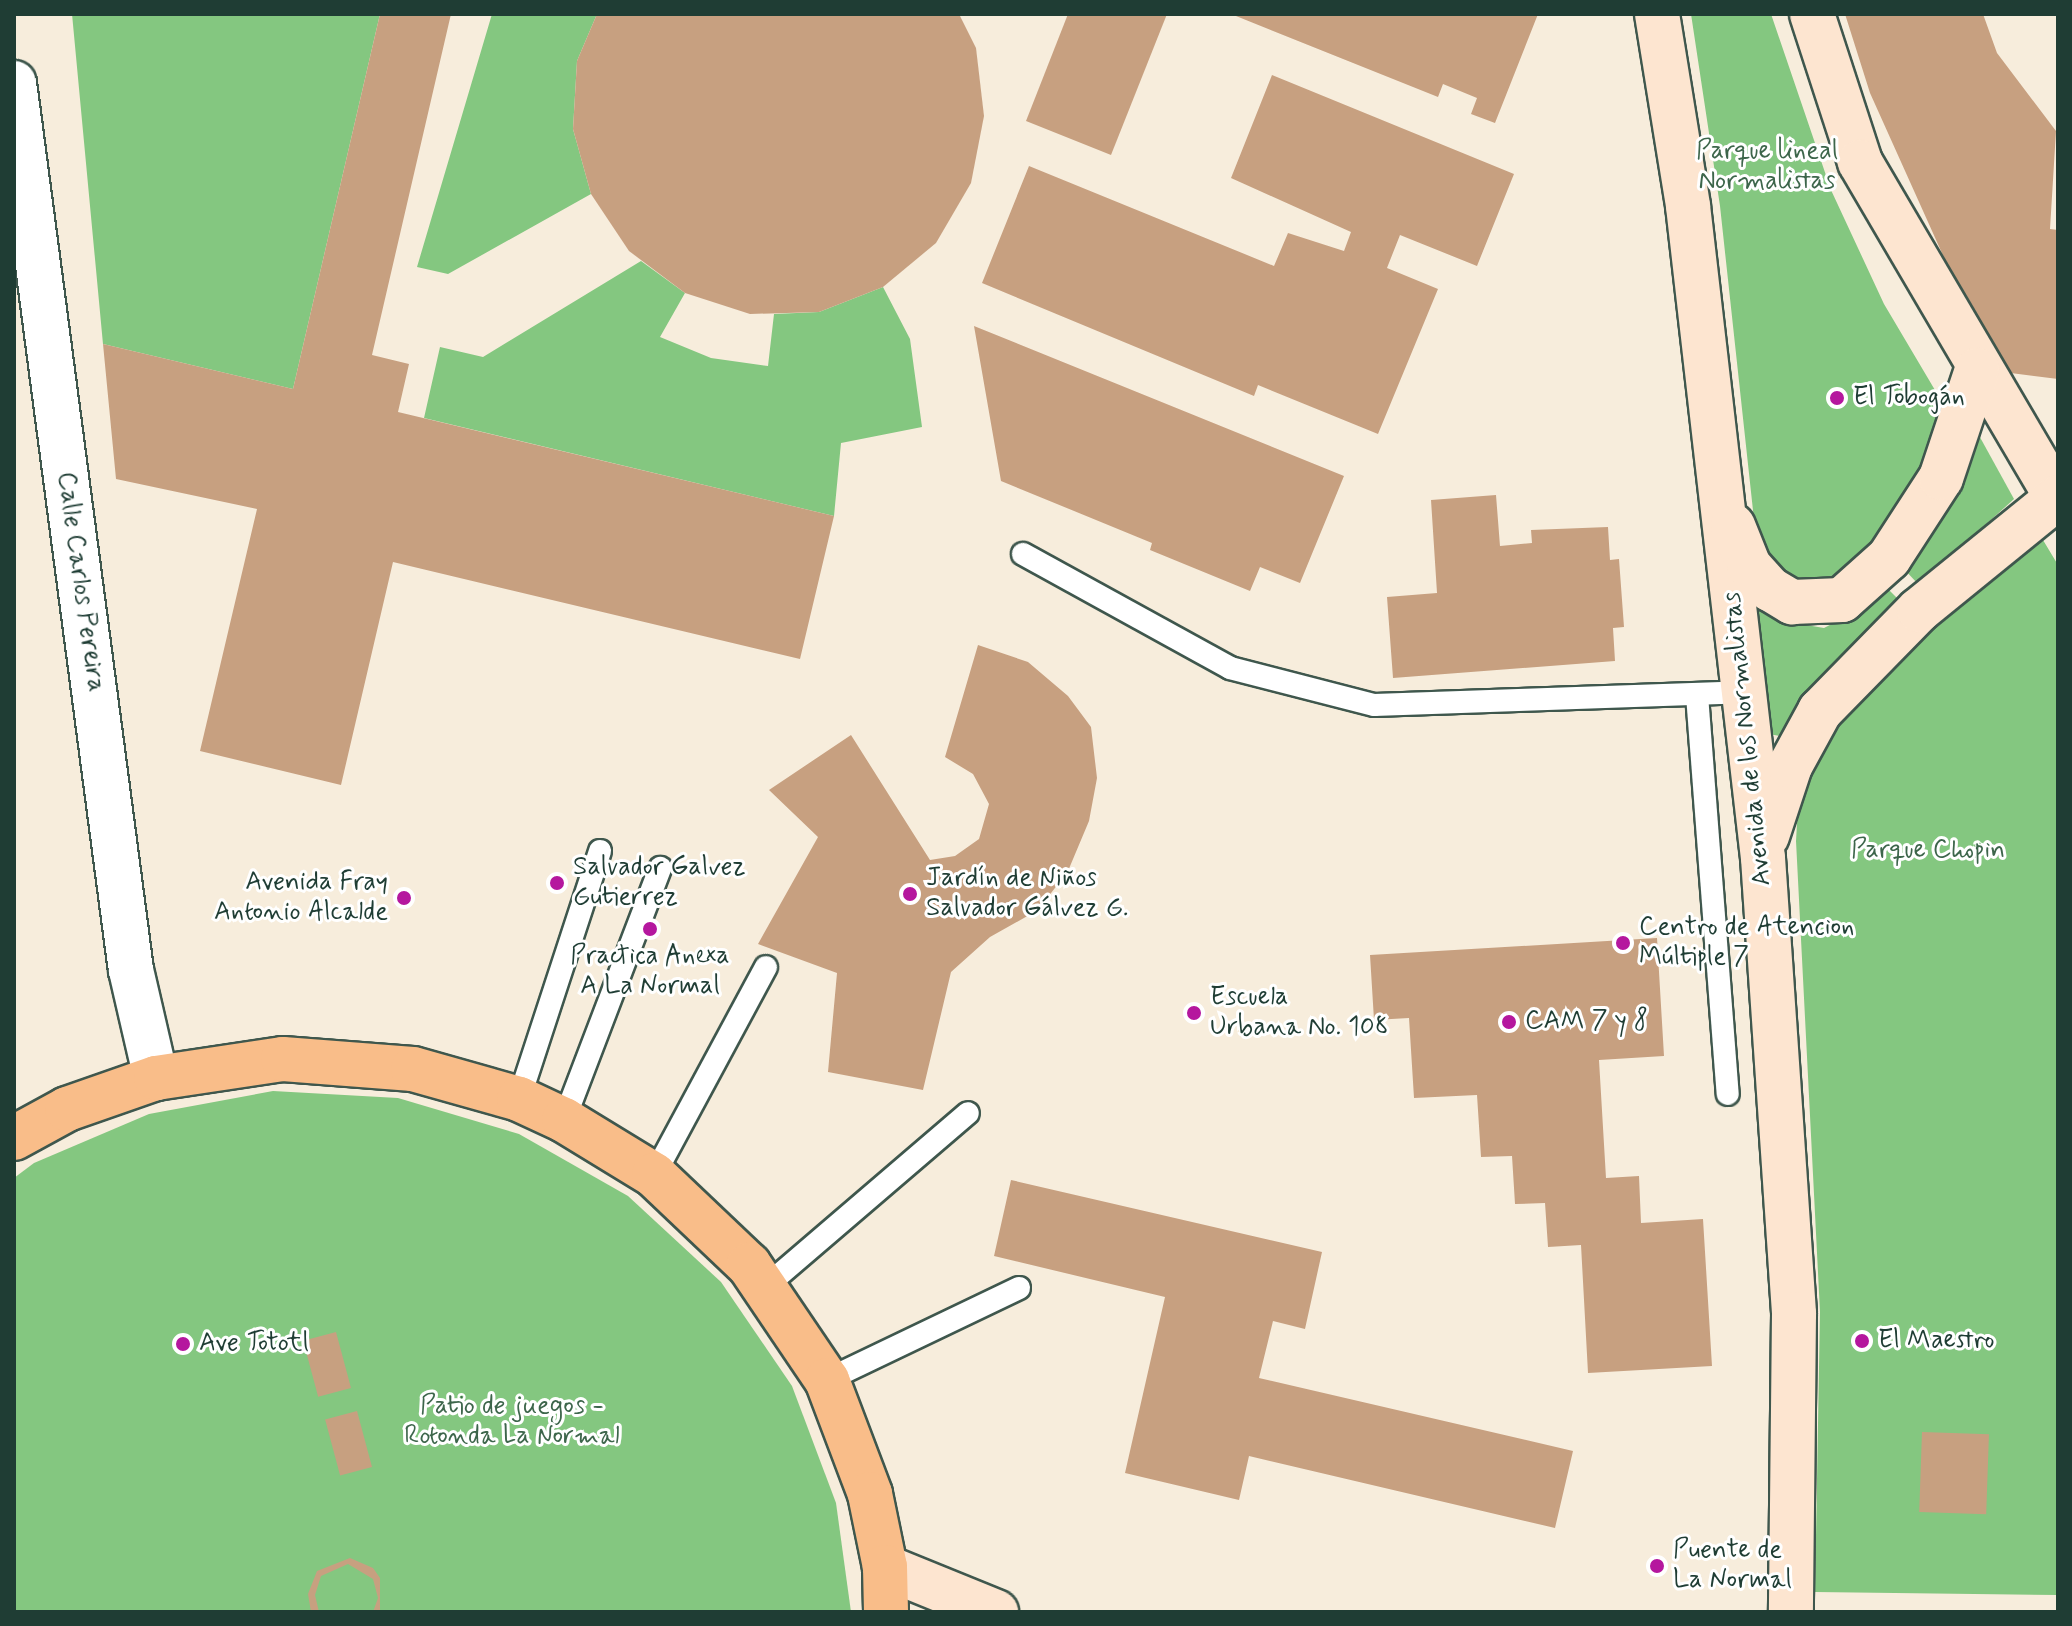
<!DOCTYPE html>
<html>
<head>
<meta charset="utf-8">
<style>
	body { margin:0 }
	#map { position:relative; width:2072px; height:1626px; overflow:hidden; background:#f7eddc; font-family:Mynerve,sans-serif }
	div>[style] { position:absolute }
	.green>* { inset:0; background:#84c780 }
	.building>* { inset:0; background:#c7a080; transform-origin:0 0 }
	.roads { filter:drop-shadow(2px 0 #3f574d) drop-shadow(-2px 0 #3f574d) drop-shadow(0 2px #3f574d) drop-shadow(0 -2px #3f574d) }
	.lane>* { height:22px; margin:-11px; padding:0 11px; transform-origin:11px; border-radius:11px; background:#fff }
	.street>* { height:44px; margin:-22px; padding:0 22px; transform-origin:22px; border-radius:22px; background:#fff }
	.secondary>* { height:44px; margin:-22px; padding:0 22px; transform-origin:22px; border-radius:22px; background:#fde5d0 }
	.primary>* { height:44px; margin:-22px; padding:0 22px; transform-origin:22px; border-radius:22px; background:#f9bd89 }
	.dots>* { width:22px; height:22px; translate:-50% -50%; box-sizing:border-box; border:4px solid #fff; border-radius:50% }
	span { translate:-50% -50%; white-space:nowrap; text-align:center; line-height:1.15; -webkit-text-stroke:6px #fff; paint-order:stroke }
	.park-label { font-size:26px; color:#3d664b }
	.poi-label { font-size:26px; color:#1f3d34 }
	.left { translate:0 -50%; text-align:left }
	.right { translate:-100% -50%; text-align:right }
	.street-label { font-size:26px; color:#1f3d34 }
	.frame { position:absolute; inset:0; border:16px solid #1f3d34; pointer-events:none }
</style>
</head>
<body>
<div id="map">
	<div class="green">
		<i style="clip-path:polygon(72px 14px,380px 14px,293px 389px,103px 344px)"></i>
		<i style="clip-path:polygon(492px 14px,597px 14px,577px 61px,573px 129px,591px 194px,448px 274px,417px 267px)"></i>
		<i style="clip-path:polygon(1691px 14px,1771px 14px,1831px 190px,1884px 304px,1945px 407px,1914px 491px,1838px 581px,1783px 580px,1756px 538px,1720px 206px)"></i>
		<i style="clip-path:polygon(641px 261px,685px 293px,660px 337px,711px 358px,768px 366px,774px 314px,819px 312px,883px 287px,910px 339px,922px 427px,841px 443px,834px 516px,424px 418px,440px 347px,483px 357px)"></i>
		<i style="clip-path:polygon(1976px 430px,2014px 499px,1919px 585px,1902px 567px)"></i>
		<i style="clip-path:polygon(2037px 530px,2058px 565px,2058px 1595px,1815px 1592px,1820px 1312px,1796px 841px,1799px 789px,1850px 703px)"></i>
		<i style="clip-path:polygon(1885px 586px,1903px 604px,1785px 737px,1763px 733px,1754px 606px,1776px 620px,1824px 628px,1859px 610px)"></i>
		<i style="clip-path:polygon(273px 1091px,398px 1098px,519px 1134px,628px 1196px,721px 1282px,792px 1386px,836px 1503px,851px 1612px,14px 1612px,14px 1178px,34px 1163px,149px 1114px)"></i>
	</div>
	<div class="building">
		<i style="clip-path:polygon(380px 14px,451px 14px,372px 355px,409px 364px,398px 412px,834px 516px,800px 659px,393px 562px,341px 785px,200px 751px,257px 509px,116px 479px,103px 344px,293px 389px)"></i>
		<i style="clip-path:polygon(597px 14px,959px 14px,976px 48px,984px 116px,971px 183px,936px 243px,883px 287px,819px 312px,750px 314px,685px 293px,629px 251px,591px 194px,573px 129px,577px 61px)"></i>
		<i style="clip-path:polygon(1068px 14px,1167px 14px,1111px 155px,1026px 121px)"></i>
		<i style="clip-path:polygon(1231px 14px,1538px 14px,1495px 123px,1471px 114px,1477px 98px,1443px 84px,1438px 97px)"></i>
		<i style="clip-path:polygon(1845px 14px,1983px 14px,1997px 53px,2056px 131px,2050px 229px,2058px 230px,2058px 379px,1995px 371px,1870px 93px)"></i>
		<i style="clip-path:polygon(1272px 75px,1514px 174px,1477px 266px,1400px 235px,1387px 268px,1438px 289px,1378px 434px,1258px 385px,1254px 396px,982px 283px,1029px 166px,1274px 266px,1288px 233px,1344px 251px,1351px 232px,1231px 178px)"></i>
		<i style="clip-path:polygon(974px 326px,1344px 476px,1300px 583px,1260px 567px,1250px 591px,1150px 550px,1152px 543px,1001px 481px)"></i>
		<i style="clip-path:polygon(1496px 495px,1500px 546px,1532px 543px,1531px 530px,1608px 527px,1610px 560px,1619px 559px,1624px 627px,1613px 628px,1615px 661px,1393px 678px,1387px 597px,1437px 593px,1431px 500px)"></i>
		<i style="clip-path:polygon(978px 645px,1028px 662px,1068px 696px,1091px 727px,1097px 778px,1089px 821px,1068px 871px,1038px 910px,990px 937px,951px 972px,923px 1090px,828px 1072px,837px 973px,758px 944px,818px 837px,769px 790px,851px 735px,930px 860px,955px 856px,979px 839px,989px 804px,973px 774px,945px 757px)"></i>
		<i style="clip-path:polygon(1657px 938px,1664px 1056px,1599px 1060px,1606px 1178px,1639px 1176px,1641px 1223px,1703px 1219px,1712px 1366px,1588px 1373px,1581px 1245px,1548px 1247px,1545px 1203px,1515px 1204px,1512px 1156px,1481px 1157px,1477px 1095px,1414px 1098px,1409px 1018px,1374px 1020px,1370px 955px)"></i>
		<i style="clip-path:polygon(1011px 1180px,1322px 1252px,1305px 1329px,1273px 1321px,1259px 1378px,1573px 1451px,1555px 1528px,1249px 1456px,1239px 1500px,1125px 1473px,1165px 1297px,994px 1256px)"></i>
		<i style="left:336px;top:1332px;width:58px;height:34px;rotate:75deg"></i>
		<i style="left:357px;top:1411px;width:58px;height:33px;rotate:75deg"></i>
		<i style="left:1922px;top:1432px;width:67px;height:80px;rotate:2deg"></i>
		<i style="clip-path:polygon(350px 1558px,373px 1568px,380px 1578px,380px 1612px,373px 1612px,378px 1598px,373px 1579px,348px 1564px,321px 1576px,315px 1595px,319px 1612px,311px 1612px,308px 1594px,317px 1571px)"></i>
	</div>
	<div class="roads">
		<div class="lane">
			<i style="left:1023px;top:554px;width:236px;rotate:28.8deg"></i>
			<i style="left:1230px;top:668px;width:149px;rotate:14.4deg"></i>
			<i style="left:1374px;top:705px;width:367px;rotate:-2deg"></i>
			<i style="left:1697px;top:695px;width:400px;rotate:85.6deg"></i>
			<i style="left:519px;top:1099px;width:261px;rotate:-71.9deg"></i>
			<i style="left:564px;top:1120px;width:270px;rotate:-69.1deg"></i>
			<i style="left:654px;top:1175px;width:236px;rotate:-61.7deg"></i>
			<i style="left:765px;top:1287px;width:267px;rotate:-40.6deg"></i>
			<i style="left:827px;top:1380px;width:213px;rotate:-25.6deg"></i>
		</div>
		<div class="street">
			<i style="left:14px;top:83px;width:895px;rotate:82.49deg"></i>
			<i style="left:131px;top:970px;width:111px;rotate:77deg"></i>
		</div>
		<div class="secondary">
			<i style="left:1657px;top:14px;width:194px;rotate:80.8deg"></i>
			<i style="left:1688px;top:206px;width:656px;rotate:83.44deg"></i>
			<i style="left:1763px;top:858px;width:457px;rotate:86.1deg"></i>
			<i style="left:1794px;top:1314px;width:298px;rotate:90.6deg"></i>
			<i style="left:1812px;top:14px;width:156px;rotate:72deg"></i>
			<i style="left:1860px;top:162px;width:392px;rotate:59.6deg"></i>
			<i style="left:1733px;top:526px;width:43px;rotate:68.2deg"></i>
			<i style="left:1749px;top:566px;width:31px;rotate:48deg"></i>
			<i style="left:1770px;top:589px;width:26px;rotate:31deg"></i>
			<i style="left:1792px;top:602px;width:50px;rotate:-2.3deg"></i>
			<i style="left:1842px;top:600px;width:63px;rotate:-41.8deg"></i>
			<i style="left:1889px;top:558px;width:95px;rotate:-57deg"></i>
			<i style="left:1941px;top:478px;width:114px;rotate:-71.6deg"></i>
			<i style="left:1767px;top:836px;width:74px;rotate:-71.8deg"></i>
			<i style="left:1790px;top:766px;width:63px;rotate:-61.4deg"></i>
			<i style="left:1820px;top:711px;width:141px;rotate:-45.6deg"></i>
			<i style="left:1919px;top:610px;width:179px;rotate:-39.1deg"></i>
			<i style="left:885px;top:1567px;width:120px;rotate:22.1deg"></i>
		</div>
		<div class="primary">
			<i style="left:14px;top:1138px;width:60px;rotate:-28.7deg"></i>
			<i style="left:67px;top:1109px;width:94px;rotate:-19.2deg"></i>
			<i style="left:156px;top:1078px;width:128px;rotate:-8.5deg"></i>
			<i style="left:283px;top:1059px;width:130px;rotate:4.4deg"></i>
			<i style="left:413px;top:1069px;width:110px;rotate:15.8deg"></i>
			<i style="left:519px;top:1099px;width:50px;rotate:25deg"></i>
			<i style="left:564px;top:1120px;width:105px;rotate:31.4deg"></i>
			<i style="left:654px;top:1175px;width:131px;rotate:43.5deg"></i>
			<i style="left:749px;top:1265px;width:139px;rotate:55.9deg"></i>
			<i style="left:827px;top:1380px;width:122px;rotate:69.3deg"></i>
			<i style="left:870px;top:1494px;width:75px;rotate:78.4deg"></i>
			<i style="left:885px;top:1567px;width:45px;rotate:88.7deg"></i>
		</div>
	</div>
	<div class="dots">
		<i style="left:1837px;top:398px;background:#b5179e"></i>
		<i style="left:557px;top:883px;background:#b5179e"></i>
		<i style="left:910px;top:894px;background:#b5179e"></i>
		<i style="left:404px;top:898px;background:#b5179e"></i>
		<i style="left:650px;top:929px;background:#b5179e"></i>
		<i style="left:1623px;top:943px;background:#b5179e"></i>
		<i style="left:1194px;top:1013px;background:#b5179e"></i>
		<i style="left:1509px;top:1022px;background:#b5179e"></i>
		<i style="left:1862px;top:1341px;background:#b5179e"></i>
		<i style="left:183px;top:1344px;background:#b5179e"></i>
		<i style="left:1657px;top:1566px;background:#b5179e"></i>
	</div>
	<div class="park-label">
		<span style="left:1767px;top:167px">Parque lineal<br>Normalistas</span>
		<span style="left:1928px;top:851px">Parque Chopin</span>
		<span style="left:512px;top:1422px">Patio de juegos -<br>Rotonda La Normal</span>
	</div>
	<div class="poi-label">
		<span class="left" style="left:1853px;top:398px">El Tobogán</span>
		<span class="left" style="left:573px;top:883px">Salvador Galvez<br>Gutierrez</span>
		<span class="left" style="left:926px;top:894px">Jardín de Niños<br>Salvador Gálvez G.</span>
		<span class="right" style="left:388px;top:898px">Avenida Fray<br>Antonio Alcalde</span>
		<span class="left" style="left:1639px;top:943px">Centro de Atencion<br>Múltiple 7</span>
		<span style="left:650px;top:972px">Practica Anexa<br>A La Normal</span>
		<span class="left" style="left:1210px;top:1013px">Escuela<br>Urbana No. 108</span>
		<span class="left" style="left:1525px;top:1022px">CAM 7 y 8</span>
		<span class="left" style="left:1878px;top:1341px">El Maestro</span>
		<span class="left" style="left:199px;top:1344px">Ave Tototl</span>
		<span class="left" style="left:1673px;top:1566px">Puente de<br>La Normal</span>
	</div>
	<div class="street-label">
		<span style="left:80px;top:582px;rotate:82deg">Calle Carlos Pereira</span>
		<span style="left:1748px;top:739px;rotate:-96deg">Avenida de los Normalistas</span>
	</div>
	<div class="frame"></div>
</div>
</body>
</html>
